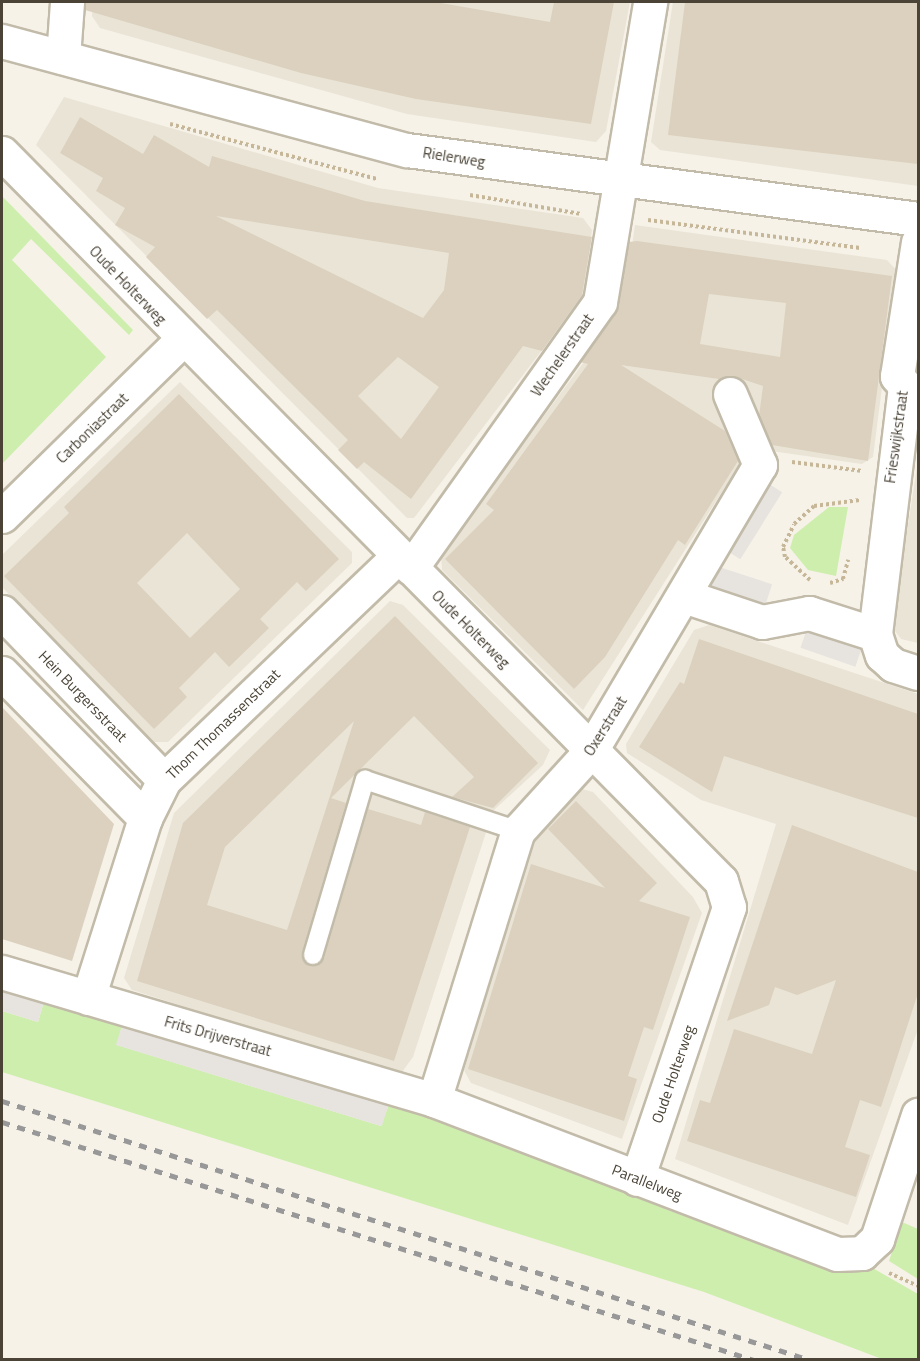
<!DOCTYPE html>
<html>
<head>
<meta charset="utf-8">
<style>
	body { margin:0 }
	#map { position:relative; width:920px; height:1361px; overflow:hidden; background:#f6f2e8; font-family:"Titillium Web",sans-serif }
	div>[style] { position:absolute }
	.residential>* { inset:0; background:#eae4d6 }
	.green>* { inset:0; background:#ceeead }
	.parking>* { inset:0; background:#e7e4e0; transform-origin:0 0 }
	.building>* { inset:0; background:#dcd1bf }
	.path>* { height:4px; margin-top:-2px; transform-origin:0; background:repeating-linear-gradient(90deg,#c6b799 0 3px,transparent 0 6px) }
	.roads { filter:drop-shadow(2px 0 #c2bba9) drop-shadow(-2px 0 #c2bba9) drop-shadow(0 2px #c2bba9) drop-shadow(0 -2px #c2bba9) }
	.lane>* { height:18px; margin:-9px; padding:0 9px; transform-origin:9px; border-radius:9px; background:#fff }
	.street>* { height:33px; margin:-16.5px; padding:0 16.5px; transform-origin:16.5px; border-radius:16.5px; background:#fff }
	.rail>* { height:4.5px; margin-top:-2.25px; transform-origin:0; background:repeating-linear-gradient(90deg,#989898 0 8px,transparent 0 16px) }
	span { translate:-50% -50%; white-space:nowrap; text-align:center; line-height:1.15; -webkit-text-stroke:4.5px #fff; paint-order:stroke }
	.street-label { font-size:15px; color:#4a4336 }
	.frame { position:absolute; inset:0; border:3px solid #4a4336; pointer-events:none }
</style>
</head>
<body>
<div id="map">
	<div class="residential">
		<i style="clip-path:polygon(93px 2px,630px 2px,606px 131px,596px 142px,407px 114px,178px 50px,100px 28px,92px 16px)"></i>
		<i style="clip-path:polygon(673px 2px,918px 2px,918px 186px,660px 150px,651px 142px)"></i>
		<i style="clip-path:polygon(64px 97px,378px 188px,583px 218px,592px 230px,584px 295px,414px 518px,407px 518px,36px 145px)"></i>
		<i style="clip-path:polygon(635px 225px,887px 260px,897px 271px,873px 457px,862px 464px,750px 448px,583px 710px,442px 570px,441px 555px,623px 309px)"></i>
		<i style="clip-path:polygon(180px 382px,352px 552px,352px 563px,168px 742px,152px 742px,2px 587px,2px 555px)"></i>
		<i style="clip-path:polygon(918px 461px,918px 643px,901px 639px,892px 627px)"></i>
		<i style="clip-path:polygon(390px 601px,403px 605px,550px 750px,543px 765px,493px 811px,413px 1057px,400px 1075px,132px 990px,124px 978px,174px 813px)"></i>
		<i style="clip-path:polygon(709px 625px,918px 694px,918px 1029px,848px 1225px,675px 1159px,776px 824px,701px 800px,627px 753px,626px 744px,694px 630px)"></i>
		<i style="clip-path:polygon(582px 789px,593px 792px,693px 897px,702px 913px,622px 1139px,471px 1083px,464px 1070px,536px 834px)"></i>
	</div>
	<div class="green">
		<i style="clip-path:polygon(2px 196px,133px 330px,129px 335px,31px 239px,12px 260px,106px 357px,2px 464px)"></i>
		<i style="clip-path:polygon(829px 507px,848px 507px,836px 576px,808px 570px,790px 548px,794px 535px)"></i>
		<i style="clip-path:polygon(45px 998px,123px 1022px,117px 1045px,381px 1126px,389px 1104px,590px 1177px,599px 1169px,659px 1192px,665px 1209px,826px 1267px,862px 1262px,918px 1294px,918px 1359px,882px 1359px,704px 1292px,2px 1072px,2px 1011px,38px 1022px)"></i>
		<i style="clip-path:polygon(902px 1222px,918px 1229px,918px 1279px,889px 1261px)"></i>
	</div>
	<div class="parking">
		<i style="left:761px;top:479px;width:25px;height:79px;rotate:32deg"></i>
		<i style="left:716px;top:566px;width:59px;height:23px;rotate:18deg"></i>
		<i style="left:808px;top:626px;width:58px;height:23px;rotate:19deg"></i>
		<i style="clip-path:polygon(2px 984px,45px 998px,38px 1022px,2px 1011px)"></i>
		<i style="left:123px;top:1022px;width:278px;height:24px;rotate:17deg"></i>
	</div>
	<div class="building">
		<i style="clip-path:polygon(85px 2px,435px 2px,550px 22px,554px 2px,614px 2px,591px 124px,416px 99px,301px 73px,85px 10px)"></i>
		<i style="clip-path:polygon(685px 2px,918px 2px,918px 164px,668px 135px)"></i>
		<i style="clip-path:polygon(evenodd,80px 117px,143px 154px,154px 135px,209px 167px,212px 156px,365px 201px,592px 237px,582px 295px,542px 351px,523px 346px,411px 499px,364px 462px,357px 469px,338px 450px,348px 440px,217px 310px,207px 319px,146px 257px,155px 247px,115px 225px,125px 208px,96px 191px,103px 178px,60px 153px,80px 117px,216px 216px,449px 253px,444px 290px,423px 318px,216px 216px,80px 117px,398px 357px,439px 387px,401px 439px,358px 396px,398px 357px)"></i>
		<i style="clip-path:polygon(evenodd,637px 241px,892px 276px,868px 461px,772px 445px,759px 416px,763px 386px,733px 376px,719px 379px,621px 365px,725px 431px,738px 461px,685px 545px,678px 540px,605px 657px,574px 689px,445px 559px,494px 510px,486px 504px,588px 364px,580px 362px,616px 312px,629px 242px,637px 241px,709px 294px,786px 303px,780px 357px,700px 344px,709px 294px)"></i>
		<i style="clip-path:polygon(evenodd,179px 394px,339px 559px,306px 591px,297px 582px,260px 619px,269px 628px,229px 667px,215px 652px,179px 688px,187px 697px,154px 729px,4px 576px,69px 513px,64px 507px,179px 394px,187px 533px,240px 589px,190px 638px,137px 583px,187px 533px)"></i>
		<i style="clip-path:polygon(evenodd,395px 616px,538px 763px,493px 808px,452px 797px,474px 777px,414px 716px,331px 798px,346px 803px,302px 952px,310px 966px,324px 958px,368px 809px,421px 825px,425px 812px,470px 827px,394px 1061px,137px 981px,183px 823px,395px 616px,354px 721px,287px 930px,207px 905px,225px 847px,354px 721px)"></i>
		<i style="clip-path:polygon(699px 639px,918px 714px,918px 818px,724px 756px,712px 792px,639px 747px,680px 682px,684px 684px)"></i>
		<i style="clip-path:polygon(2px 707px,114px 824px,72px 961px,2px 939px)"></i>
		<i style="clip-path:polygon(576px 801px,657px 883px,639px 901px,690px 917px,653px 1030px,644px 1027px,628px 1076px,637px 1079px,624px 1121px,468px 1069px,531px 864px,605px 888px,548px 829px)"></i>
		<i style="clip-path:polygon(792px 825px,918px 872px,918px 993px,881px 1107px,860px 1100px,845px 1147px,870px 1155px,856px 1197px,687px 1141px,700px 1100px,710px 1103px,734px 1029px,812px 1054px,836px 980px,797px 995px,775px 987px,769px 1005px,727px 1021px)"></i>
	</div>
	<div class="path">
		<i style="left:170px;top:124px;width:214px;rotate:14.9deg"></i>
		<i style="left:470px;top:195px;width:113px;rotate:9.7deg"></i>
		<i style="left:648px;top:220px;width:214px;rotate:7.5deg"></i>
		<i style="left:792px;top:462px;width:71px;rotate:7.3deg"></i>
		<i style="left:810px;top:580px;width:34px;rotate:-137deg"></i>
		<i style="left:785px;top:557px;width:10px;rotate:-101deg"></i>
		<i style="left:783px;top:547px;width:25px;rotate:-64deg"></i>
		<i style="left:794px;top:524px;width:27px;rotate:-42deg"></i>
		<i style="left:814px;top:506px;width:46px;rotate:-7.4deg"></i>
		<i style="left:830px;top:583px;width:14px;rotate:-17deg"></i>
		<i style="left:843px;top:579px;width:20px;rotate:-75deg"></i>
		<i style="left:889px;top:1273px;width:32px;rotate:24deg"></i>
	</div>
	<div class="roads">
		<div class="lane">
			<i style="left:313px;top:955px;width:183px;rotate:-73.5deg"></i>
			<i style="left:365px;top:780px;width:161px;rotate:18.4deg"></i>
		</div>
		<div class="street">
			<i style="left:2px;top:41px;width:419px;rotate:15.1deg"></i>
			<i style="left:407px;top:150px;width:516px;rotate:7.69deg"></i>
			<i style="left:63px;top:57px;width:55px;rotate:-85.8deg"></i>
			<i style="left:2px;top:153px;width:1023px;rotate:45.36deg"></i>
			<i style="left:721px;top:881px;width:27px;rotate:73deg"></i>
			<i style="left:729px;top:907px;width:287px;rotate:108.7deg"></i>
			<i style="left:918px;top:242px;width:136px;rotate:98.9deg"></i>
			<i style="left:897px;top:376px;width:13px;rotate:51deg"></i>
			<i style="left:905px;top:386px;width:250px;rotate:96.9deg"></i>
			<i style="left:875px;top:634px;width:22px;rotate:72deg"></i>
			<i style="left:882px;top:655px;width:15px;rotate:42deg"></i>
			<i style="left:893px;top:665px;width:26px;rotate:18deg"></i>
			<i style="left:2px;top:516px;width:252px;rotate:-44.4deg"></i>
			<i style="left:411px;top:568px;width:326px;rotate:-54.6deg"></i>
			<i style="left:600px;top:302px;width:304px;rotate:-80.5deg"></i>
			<i style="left:684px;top:596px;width:82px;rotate:18.4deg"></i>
			<i style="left:762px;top:622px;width:48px;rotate:-10.8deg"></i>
			<i style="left:809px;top:613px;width:69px;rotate:17.7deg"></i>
			<i style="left:2px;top:612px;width:233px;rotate:46deg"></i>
			<i style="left:2px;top:673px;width:204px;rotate:45.4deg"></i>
			<i style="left:2px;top:972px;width:451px;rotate:16.5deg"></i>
			<i style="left:434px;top:1100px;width:431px;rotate:20.9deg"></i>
			<i style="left:837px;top:1254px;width:25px;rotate:-2deg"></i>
			<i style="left:862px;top:1253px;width:21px;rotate:-43deg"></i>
			<i style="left:877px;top:1239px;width:131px;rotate:-71.7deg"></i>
			<i style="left:88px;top:998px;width:189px;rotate:-72.4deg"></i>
			<i style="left:145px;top:818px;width:42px;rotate:-63.4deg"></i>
			<i style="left:164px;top:780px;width:323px;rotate:-43.7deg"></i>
			<i style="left:434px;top:1100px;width:282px;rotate:-72.7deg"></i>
			<i style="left:518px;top:831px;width:107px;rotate:-47.7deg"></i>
			<i style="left:590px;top:752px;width:334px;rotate:-59.4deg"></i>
			<i style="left:760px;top:465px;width:77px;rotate:-112.9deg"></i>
		</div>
	</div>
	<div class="rail">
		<i style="left:2px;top:1101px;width:848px;rotate:17.77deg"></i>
		<i style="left:2px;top:1122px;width:789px;rotate:17.56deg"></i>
	</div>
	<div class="street-label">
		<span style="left:454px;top:157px;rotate:9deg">Rielerweg</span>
		<span style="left:128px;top:285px;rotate:46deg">Oude Holterweg</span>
		<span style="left:562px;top:355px;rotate:-55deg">Wechelerstraat</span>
		<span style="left:92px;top:428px;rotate:-44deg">Carboniastraat</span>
		<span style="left:896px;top:437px;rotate:-82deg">Frieswijkstraat</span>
		<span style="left:471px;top:629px;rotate:45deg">Oude Holterweg</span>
		<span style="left:83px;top:696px;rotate:46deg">Hein Burgersstraat</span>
		<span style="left:223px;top:724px;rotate:-44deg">Thom Thomassenstraat</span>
		<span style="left:605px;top:726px;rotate:-58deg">Oxerstraat</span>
		<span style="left:218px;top:1036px;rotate:16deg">Frits Drijverstraat</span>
		<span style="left:673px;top:1074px;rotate:-71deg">Oude Holterweg</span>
		<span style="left:647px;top:1182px;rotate:21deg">Parallelweg</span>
	</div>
	<div class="frame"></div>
</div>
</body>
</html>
